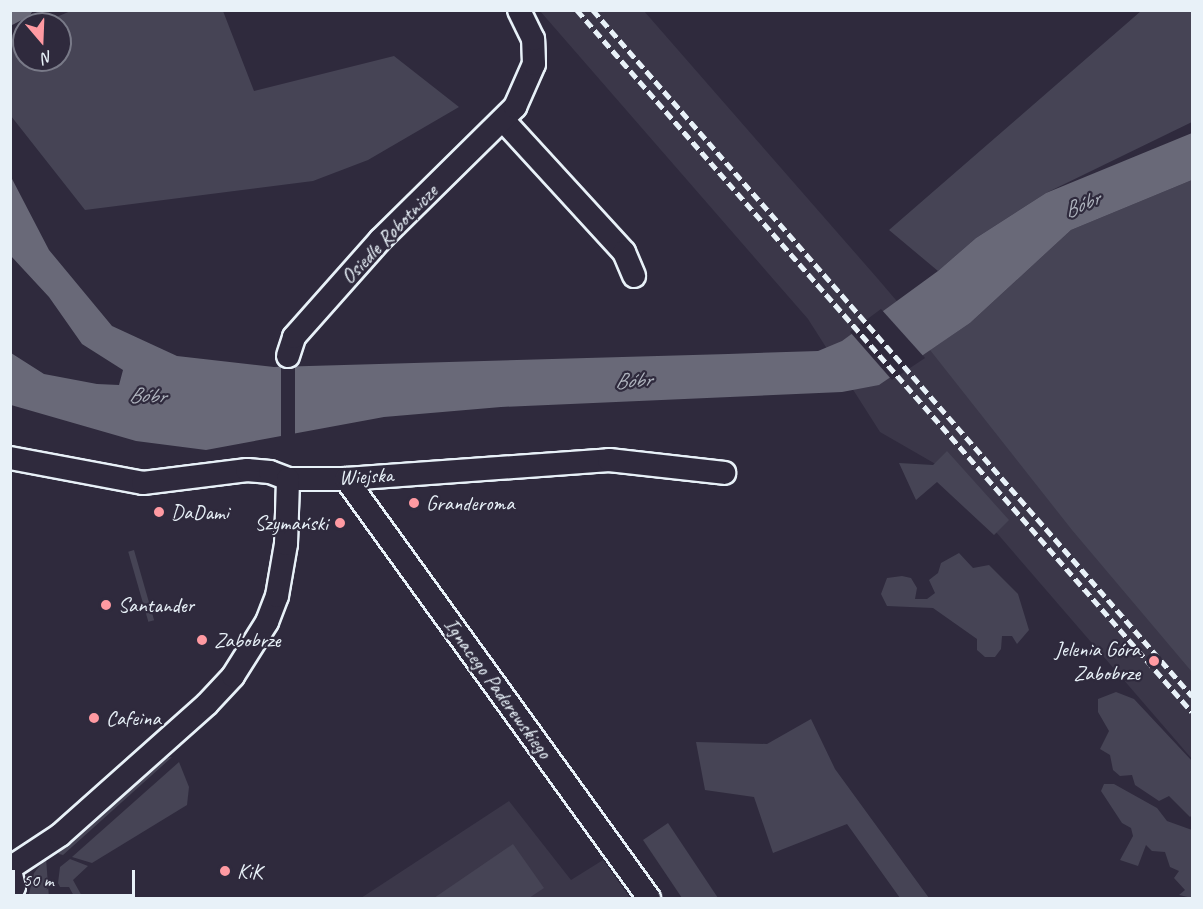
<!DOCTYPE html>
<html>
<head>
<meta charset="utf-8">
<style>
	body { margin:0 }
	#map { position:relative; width:1203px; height:909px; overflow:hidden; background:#2f2a3d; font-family:Caveat,sans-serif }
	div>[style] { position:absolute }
	.built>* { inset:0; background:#3b3749 }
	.green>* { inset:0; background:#464455; transform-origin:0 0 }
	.water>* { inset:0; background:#696978 }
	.pier>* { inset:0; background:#2f2a3d; transform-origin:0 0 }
	.canal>* { height:16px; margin:-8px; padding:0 8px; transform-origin:8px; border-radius:8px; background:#696978 }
	.roads { filter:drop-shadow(2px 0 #e8f1f8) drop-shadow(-2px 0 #e8f1f8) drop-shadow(0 2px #e8f1f8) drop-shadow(0 -2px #e8f1f8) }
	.minor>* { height:22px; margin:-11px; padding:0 11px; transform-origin:11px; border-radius:11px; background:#2f2a3d }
	.rail>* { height:4.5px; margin-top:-2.25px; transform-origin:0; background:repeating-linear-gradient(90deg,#e8f1f8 0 9px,transparent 0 13.5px) }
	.dots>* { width:16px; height:16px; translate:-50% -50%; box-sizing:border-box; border:3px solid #2f2a3d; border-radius:50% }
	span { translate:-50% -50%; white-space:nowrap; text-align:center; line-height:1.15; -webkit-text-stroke:4.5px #2f2a3d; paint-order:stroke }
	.street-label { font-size:21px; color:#e8f1f8 }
	.poi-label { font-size:21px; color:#e8f1f8 }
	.left { translate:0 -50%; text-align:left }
	.right { translate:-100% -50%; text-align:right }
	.water-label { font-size:22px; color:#afb4be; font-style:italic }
	.frame { position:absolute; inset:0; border:12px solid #e8f1f8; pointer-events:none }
	.north { position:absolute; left:12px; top:12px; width:60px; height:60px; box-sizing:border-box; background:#2f2a3d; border:2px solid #797a88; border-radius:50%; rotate:161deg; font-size:16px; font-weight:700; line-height:24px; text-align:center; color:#e8f1f8 }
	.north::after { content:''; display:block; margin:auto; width:21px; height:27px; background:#ff9aa2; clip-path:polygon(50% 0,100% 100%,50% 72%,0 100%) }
	.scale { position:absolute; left:12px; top:870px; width:123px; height:27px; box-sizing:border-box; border:3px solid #e8f1f8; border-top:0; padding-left:8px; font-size:18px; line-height:21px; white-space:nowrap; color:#e8f1f8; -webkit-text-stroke:4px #2f2a3d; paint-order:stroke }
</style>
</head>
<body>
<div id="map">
	<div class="built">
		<i style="clip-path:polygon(540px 11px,644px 11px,878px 279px,1192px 647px,1192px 759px,939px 466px,880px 432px,808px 319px)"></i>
		<i style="clip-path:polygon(509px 801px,571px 880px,603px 860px,630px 898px,361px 898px)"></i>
	</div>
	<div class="green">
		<i style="clip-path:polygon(73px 10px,223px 11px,254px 91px,394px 56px,459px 107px,368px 160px,313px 181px,85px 210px,11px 116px,11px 35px,24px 30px,24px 60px,60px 60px,60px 24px,40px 24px)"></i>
		<i style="clip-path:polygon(1141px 11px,1192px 11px,1192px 122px,1046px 193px,976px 238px,938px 271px,889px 230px)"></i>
		<i style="clip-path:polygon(1192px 180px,1192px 672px,1072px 530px,930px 350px,970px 323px,1071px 230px)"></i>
		<i style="clip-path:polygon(947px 451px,1009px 520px,994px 535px,937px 482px,916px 500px,899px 463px,933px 465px)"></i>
		<i style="left:134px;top:550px;width:73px;height:6px;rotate:74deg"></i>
		<i style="clip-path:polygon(959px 553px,973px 568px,989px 565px,1018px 594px,1029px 630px,1017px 644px,1012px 636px,1002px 636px,1001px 649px,995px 657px,985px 657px,977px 650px,977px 639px,933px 608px,887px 606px,881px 594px,887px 578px,902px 576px,911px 578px,917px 588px,915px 599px,927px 599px,935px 593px,929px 580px,938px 573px,941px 563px)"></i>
		<i style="clip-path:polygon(1116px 692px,1134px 699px,1192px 761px,1192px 815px,1190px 817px,1169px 796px,1159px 801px,1135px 785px,1132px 775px,1120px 776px,1113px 770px,1110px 755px,1100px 749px,1109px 731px,1098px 712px,1098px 699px)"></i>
		<i style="clip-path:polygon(811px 719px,835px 769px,929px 898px,900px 898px,847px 824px,773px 853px,754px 797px,705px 790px,696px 742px,767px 744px)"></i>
		<i style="clip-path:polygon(172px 757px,63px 855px,59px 854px,57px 849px,162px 759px)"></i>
		<i style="clip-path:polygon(179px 762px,189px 787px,187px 805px,92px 863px,72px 857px)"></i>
		<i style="clip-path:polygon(1104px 784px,1114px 784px,1157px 808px,1167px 821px,1192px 830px,1192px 898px,1179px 895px,1185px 890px,1174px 878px,1179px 871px,1170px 867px,1165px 852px,1152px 851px,1146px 845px,1138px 866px,1120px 860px,1133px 836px,1131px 828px,1122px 823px,1101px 791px)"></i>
		<i style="clip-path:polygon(668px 823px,718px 898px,682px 898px,643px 840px)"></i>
		<i style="clip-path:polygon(513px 844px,544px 888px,529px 898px,434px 898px)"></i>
		<i style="clip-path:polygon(46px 858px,49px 898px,28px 898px,34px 873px)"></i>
		<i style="clip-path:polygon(70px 859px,88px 866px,73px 880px,83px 898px,75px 898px,69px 887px,60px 887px,58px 883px,60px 867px)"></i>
	</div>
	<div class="water">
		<i style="clip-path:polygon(1192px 133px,1192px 180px,1071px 230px,970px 323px,879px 385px,842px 392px,501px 407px,384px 417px,206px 450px,136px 441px,11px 405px,11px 353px,44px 374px,97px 384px,119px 385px,123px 370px,82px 344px,49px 297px,11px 256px,10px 175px,49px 250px,112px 326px,177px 356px,274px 367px,728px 354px,818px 351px,842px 341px,938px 271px,976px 238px,1046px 193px)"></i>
	</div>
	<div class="pier">
		<i style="clip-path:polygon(881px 309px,925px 358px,892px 380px,850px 332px)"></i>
		<i style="left:295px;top:363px;width:75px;height:14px;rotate:90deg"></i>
	</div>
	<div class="canal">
		<i style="left:10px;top:17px;width:16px;rotate:-27deg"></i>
	</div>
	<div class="roads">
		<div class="minor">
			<i style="left:503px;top:120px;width:179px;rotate:47.5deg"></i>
			<i style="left:624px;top:252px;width:26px;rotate:67deg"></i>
			<i style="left:288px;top:356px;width:20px;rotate:-72deg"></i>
			<i style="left:294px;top:337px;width:130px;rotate:-48.4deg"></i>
			<i style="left:380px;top:240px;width:190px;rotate:-44.6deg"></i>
			<i style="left:515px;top:107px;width:47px;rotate:-66.2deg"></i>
			<i style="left:534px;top:64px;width:25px;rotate:-92deg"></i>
			<i style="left:533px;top:39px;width:32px;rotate:-116deg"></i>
			<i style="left:10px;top:458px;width:135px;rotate:10.6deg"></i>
			<i style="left:143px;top:483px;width:105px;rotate:-7.1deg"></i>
			<i style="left:247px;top:470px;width:23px;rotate:5deg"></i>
			<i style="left:270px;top:472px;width:19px;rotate:21deg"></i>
			<i style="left:288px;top:479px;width:58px"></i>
			<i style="left:346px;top:479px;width:264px;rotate:-4.1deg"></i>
			<i style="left:609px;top:460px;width:116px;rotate:6.4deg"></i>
			<i style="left:346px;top:479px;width:517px;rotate:54.13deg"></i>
			<i style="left:10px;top:868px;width:60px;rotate:-33.4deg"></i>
			<i style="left:60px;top:835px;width:197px;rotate:-41.7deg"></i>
			<i style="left:207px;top:704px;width:38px;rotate:-47deg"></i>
			<i style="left:233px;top:676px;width:64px;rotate:-57.8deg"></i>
			<i style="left:267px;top:622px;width:28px;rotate:-69deg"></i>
			<i style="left:277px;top:596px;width:53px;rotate:-80.2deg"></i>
			<i style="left:286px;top:544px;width:65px;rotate:-88.2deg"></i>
			<i style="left:10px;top:870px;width:17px;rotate:77deg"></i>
			<i style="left:14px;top:887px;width:8px;rotate:120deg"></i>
		</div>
	</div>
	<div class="rail">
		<i style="left:577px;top:10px;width:933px;rotate:48.78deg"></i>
		<i style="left:593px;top:10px;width:911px;rotate:48.87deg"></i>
	</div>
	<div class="dots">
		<i style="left:414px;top:503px;background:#ff9aa2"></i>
		<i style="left:159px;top:512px;background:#ff9aa2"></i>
		<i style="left:340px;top:523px;background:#ff9aa2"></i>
		<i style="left:106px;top:605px;background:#ff9aa2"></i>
		<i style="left:202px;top:640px;background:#ff9aa2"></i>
		<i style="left:1154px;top:661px;background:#ff9aa2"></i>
		<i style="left:94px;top:718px;background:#ff9aa2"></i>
		<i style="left:225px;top:871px;background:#ff9aa2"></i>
	</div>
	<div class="street-label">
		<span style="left:389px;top:234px;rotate:-46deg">Osiedle Robotnicze</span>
		<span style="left:366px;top:476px;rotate:-3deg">Wiejska</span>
		<span style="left:498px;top:688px;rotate:54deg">Ignacego Paderewskiego</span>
	</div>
	<div class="poi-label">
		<span class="left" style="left:426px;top:503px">Granderoma</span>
		<span class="left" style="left:171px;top:512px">DaDami</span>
		<span class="right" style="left:328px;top:523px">Szymański</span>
		<span class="left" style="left:118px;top:605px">Santander</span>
		<span class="left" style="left:214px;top:640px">Zabobrze</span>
		<span class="right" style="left:1140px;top:661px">Jelenia Góra<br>Zabobrze</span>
		<span class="left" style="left:106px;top:718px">Cafeina</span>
		<span class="left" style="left:237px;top:871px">KiK</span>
	</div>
	<div class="water-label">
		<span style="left:1082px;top:205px;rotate:-23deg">Bóbr</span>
		<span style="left:633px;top:381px;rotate:-3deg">Bóbr</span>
		<span style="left:147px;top:396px;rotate:2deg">Bóbr</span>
	</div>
	<div class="frame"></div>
	<div class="north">N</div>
	<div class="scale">50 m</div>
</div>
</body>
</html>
